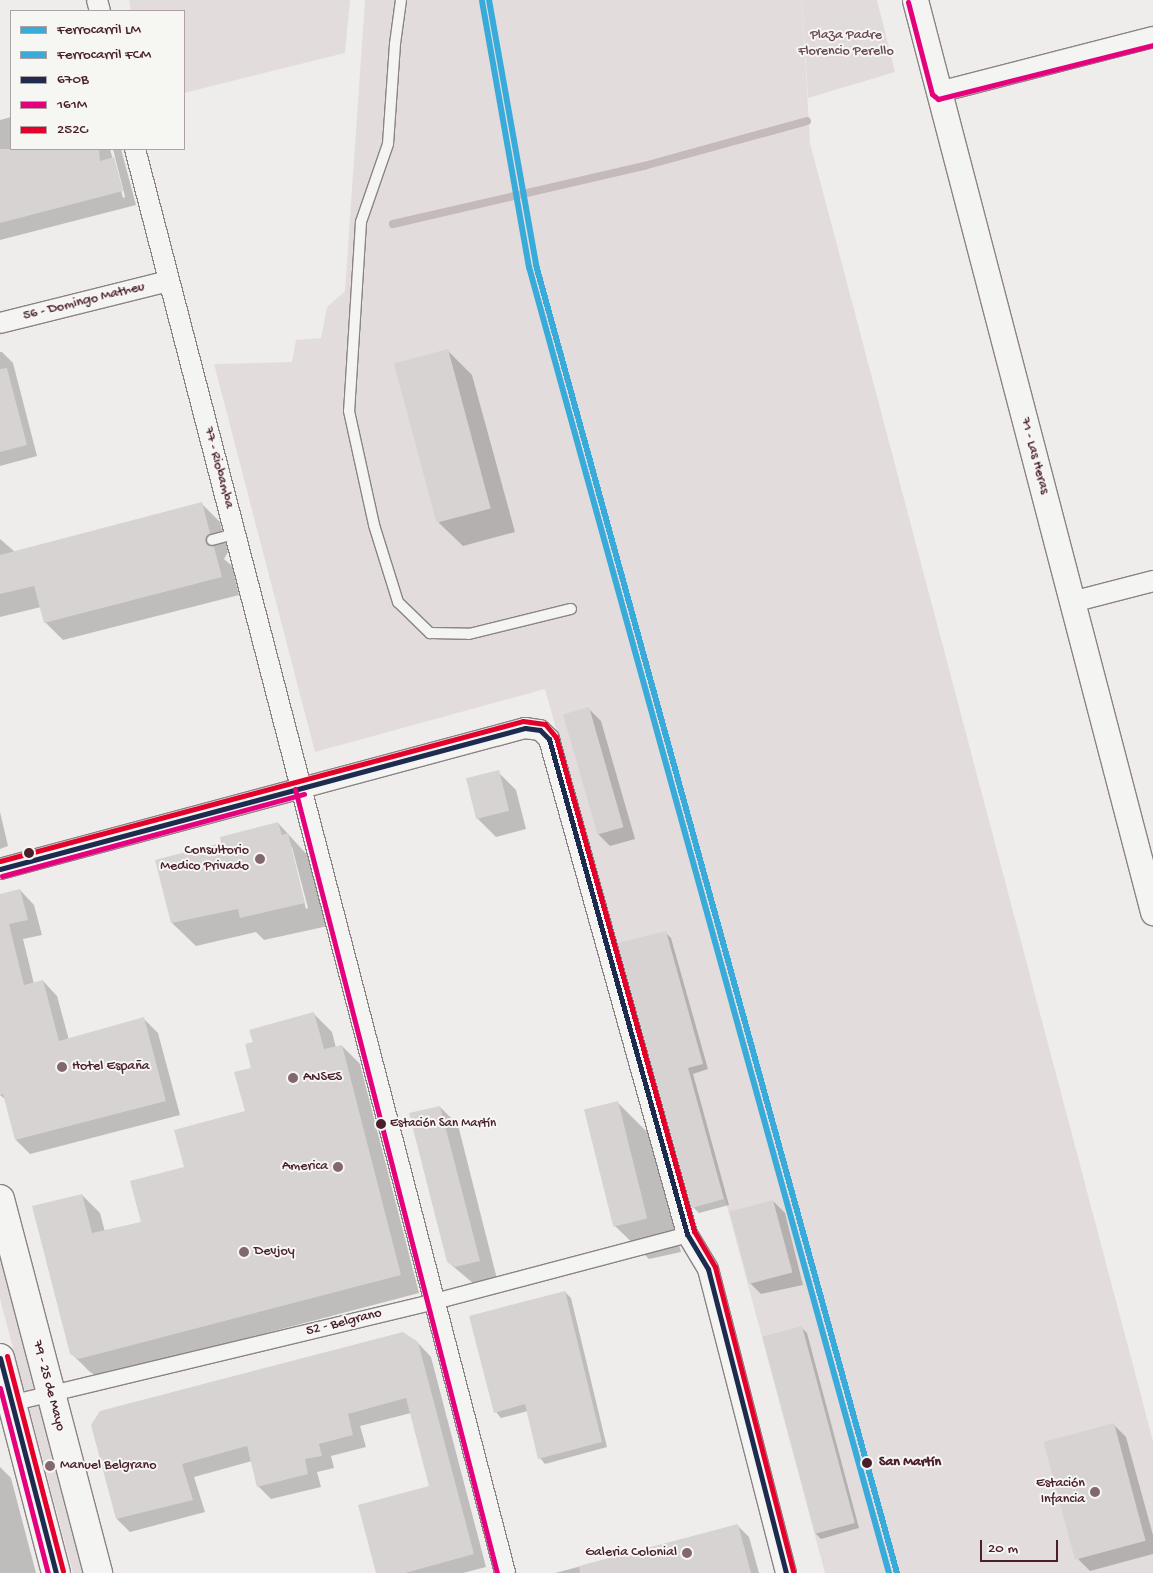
<!DOCTYPE html>
<html>
<head>
<meta charset="utf-8">
<style>
	body { margin:0 }
	#map { position:relative; width:1153px; height:1573px; overflow:hidden; background:#eeedeb; font-family:"Gochi Hand",sans-serif }
	div>[style] { position:absolute }
	.built>* { inset:0; background:#e2dddc }
	.green>* { inset:0; background:#e1dcdb }
	.shadow>* { inset:0; background:#0003 }
	.stream>* { height:8px; margin:-4px; padding:0 4px; transform-origin:4px; border-radius:4px; background:#c5baba }
	.building>* { inset:0; background:#d6d3d2; transform-origin:0 0 }
	.roads { filter:drop-shadow(1px 0 #8c8385) drop-shadow(-1px 0 #8c8385) drop-shadow(0 1px #8c8385) drop-shadow(0 -1px #8c8385) }
	.service>* { height:10px; margin:-5px; padding:0 5px; transform-origin:5px; border-radius:5px; background:#f4f4f2 }
	.pedestrian>* { height:15px; margin:-7.5px; padding:0 7.5px; transform-origin:7.5px; border-radius:7.5px; background:#f4f4f2 }
	.minor>* { height:20px; margin:-10px; padding:0 10px; transform-origin:10px; border-radius:10px; background:#f4f4f2 }
	.tertiary>* { height:25px; margin:-12.5px; padding:0 12.5px; transform-origin:12.5px; border-radius:12.5px; background:#f4f4f2 }
	.secondary>* { height:28px; margin:-14px; padding:0 14px; transform-origin:14px; border-radius:14px; background:#f4f4f2 }
	.bus-1>* { height:5px; margin:-2.5px; padding:0 2.5px; transform-origin:2.5px; border-radius:2.5px; background:#1d2b4f }
	.bus-2>* { height:5px; margin:-2.5px; padding:0 2.5px; transform-origin:2.5px; border-radius:2.5px; background:#e5007d }
	.bus-3>* { height:5px; margin:-2.5px; padding:0 2.5px; transform-origin:2.5px; border-radius:2.5px; background:#e4002b }
	.rail-1>* { height:6px; margin:-3px; padding:0 3px; transform-origin:3px; border-radius:3px; background:#39abda }
	.rail-2>* { height:6px; margin:-3px; padding:0 3px; transform-origin:3px; border-radius:3px; background:#39abda }
	.dots>* { width:14px; height:14px; translate:-50% -50%; box-sizing:border-box; border:2px solid #f6f6f2; border-radius:50% }
	span { translate:-50% -50%; white-space:nowrap; text-align:center; line-height:1.15; -webkit-text-stroke:4px #f6f6f2; paint-order:stroke }
	.bus-label { font-size:13px; color:#4a1f2b }
	.left { translate:0 -50%; text-align:left }
	.park-label { font-size:14px; color:#6d4b54 }
	.street-label { font-size:14px; color:#4a1f2b }
	.poi-label { font-size:14px; color:#4a1f2b }
	.right { translate:-100% -50%; text-align:right }
	.stop-label { font-size:14px; color:#4a1f2b; font-weight:700 }
	.legend { position:absolute; left:10px; top:10px; width:175px; height:140px; box-sizing:border-box; background:#f6f6f2; border:1px solid #b1a0a2; margin:0; padding:6px 9px; list-style:none; font-size:15px; color:#4a1f2b }
	.legend li { display:flex; align-items:center; gap:10px; height:25px }
	.legend b { width:25px; border:1px solid #b1a0a2 }
	.scale { position:absolute; left:980px; top:1540px; width:78px; height:22px; box-sizing:border-box; border:2px solid #4a1f2b; border-top:0; padding-left:6px; font-size:15px; line-height:18px; white-space:nowrap; color:#4a1f2b; -webkit-text-stroke:4px #f6f6f2; paint-order:stroke }
</style>
</head>
<body>
<div id="map">
	<div class="built">
		<i style="clip-path:polygon(129px 0,350px 0,345px 53px,184px 93px,184px 11px,131px 11px)"></i>
		<i style="clip-path:polygon(365px 0,802px 0,810px 143px,1153px 1441px,1153px 1573px,825px 1573px,725px 1199px,689px 1208px,545px 689px,315px 752px,214px 364px,292px 362px,296px 340px,321px 338px,327px 307px,345px 291px)"></i>
	</div>
	<div class="green">
		<i style="clip-path:polygon(802px 0,877px 0,895px 72px,808px 98px)"></i>
		<i style="clip-path:polygon(0 1252px,84px 1573px,73px 1573px,0 1299px)"></i>
	</div>
	<div class="shadow">
		<i style="clip-path:polygon(11px 117px,11px 149px,110px 149px,123px 198px,125px 197px,113px 149px,121px 149px,136px 205px,0 240px,0 120px)"></i>
		<i style="clip-path:polygon(448px 351px,472px 375px,515px 532px,463px 546px,439px 523px)"></i>
		<i style="clip-path:polygon(0 352px,2px 352px,13px 363px,37px 456px,0 466px)"></i>
		<i style="clip-path:polygon(202px 504px,220px 522px,228px 552px,224px 559px,232px 566px,239px 595px,63px 640px,45px 622px,41px 607px,0 617px,0 539px,15px 552px)"></i>
		<i style="clip-path:polygon(589px 709px,601px 721px,635px 839px,610px 846px,598px 834px)"></i>
		<i style="clip-path:polygon(498px 772px,516px 790px,526px 829px,496px 837px,478px 819px)"></i>
		<i style="clip-path:polygon(0 812px,8px 846px,0 849px)"></i>
		<i style="clip-path:polygon(evenodd,278px 823px,310px 858px,328px 926px,264px 940px,256px 932px,196px 946px,172px 923px,156px 861px,223px 844px,278px 823px,290px 847px,292px 847px,308px 908px,306px 909px,290px 847px)"></i>
		<i style="clip-path:polygon(20px 890px,34px 905px,42px 935px,23px 939px,34px 984px,43px 981px,57px 996px,69px 1040px,143px 1018px,158px 1033px,180px 1115px,30px 1154px,16px 1140px,6px 1100px,0 1095px,0 895px)"></i>
		<i style="clip-path:polygon(665px 932px,671px 938px,708px 1069px,693px 1074px,729px 1205px,699px 1213px,693px 1207px)"></i>
		<i style="clip-path:polygon(314px 1014px,332px 1032px,336px 1048px,342px 1046px,360px 1064px,419px 1293px,98px 1377px,90px 1372px,71px 1353px,82px 1195px,100px 1213px,105px 1232px,142px 1223px,185px 1168px,247px 1112px,254px 1043px)"></i>
		<i style="clip-path:polygon(617px 1102px,651px 1136px,681px 1252px,649px 1259px,615px 1226px)"></i>
		<i style="clip-path:polygon(440px 1107px,458px 1125px,497px 1279px,474px 1284px,448px 1262px)"></i>
		<i style="clip-path:polygon(773px 1201px,785px 1213px,803px 1285px,761px 1294px,749px 1282px)"></i>
		<i style="clip-path:polygon(565px 1292px,571px 1298px,607px 1447px,545px 1464px,540px 1458px,528px 1411px,501px 1418px,496px 1412px)"></i>
		<i style="clip-path:polygon(801px 1327px,807px 1333px,859px 1528px,821px 1539px,815px 1533px)"></i>
		<i style="clip-path:polygon(418px 1343px,431px 1357px,486px 1567px,463px 1573px,377px 1573px,430px 1487px,411px 1413px,360px 1426px,366px 1447px,331px 1456px,334px 1468px,317px 1472px,321px 1487px,271px 1499px,258px 1486px,252px 1461px,194px 1477px,205px 1512px,130px 1532px,117px 1519px,93px 1425px)"></i>
		<i style="clip-path:polygon(1114px 1425px,1126px 1437px,1153px 1535px,1153px 1554px,1090px 1571px,1078px 1559px)"></i>
		<i style="clip-path:polygon(0 1467px,11px 1478px,36px 1573px,0 1573px)"></i>
		<i style="clip-path:polygon(737px 1525px,749px 1537px,759px 1573px,555px 1573px)"></i>
	</div>
	<div class="stream">
		<i style="left:393px;top:224px;width:258px;rotate:-13deg"></i>
		<i style="left:644px;top:166px;width:169px;rotate:-15.4deg"></i>
	</div>
	<div class="building">
		<i style="clip-path:polygon(0 149px,99px 149px,100px 161px,114px 157px,123px 191px,0 223px)"></i>
		<i style="left:448px;top:349px;width:165px;height:56px;rotate:75deg"></i>
		<i style="clip-path:polygon(7px 368px,27px 445px,0 452px,0 369px)"></i>
		<i style="clip-path:polygon(202px 502px,210px 533px,205px 541px,207px 545px,214px 547px,222px 577px,44px 623px,34px 586px,0 594px,0 555px)"></i>
		<i style="left:589px;top:707px;width:125px;height:27px;rotate:74deg"></i>
		<i style="left:499px;top:770px;width:42px;height:34px;rotate:76deg"></i>
		<i style="clip-path:polygon(278px 822px,282px 835px,288px 833px,305px 903px,240px 918px,238px 909px,171px 923px,155px 860px,221px 843px,220px 837px)"></i>
		<i style="clip-path:polygon(20px 889px,28px 920px,9px 924px,24px 985px,43px 980px,59px 1041px,144px 1017px,166px 1101px,15px 1140px,3px 1094px,0 1095px,0 894px)"></i>
		<i style="clip-path:polygon(666px 931px,703px 1064px,688px 1068px,724px 1199px,692px 1208px,618px 943px)"></i>
		<i style="clip-path:polygon(314px 1012px,324px 1049px,342px 1045px,401px 1275px,79px 1359px,70px 1354px,32px 1206px,82px 1194px,92px 1233px,141px 1222px,130px 1181px,184px 1167px,174px 1130px,245px 1111px,234px 1072px,251px 1068px,245px 1044px,253px 1042px,249px 1030px)"></i>
		<i style="left:618px;top:1101px;width:121px;height:35px;rotate:76deg"></i>
		<i style="clip-path:polygon(440px 1106px,480px 1261px,455px 1267px,447px 1262px,409px 1113px)"></i>
		<i style="left:773px;top:1200px;width:75px;height:45px;rotate:75deg"></i>
		<i style="clip-path:polygon(565px 1291px,602px 1442px,538px 1459px,525px 1404px,494px 1413px,469px 1316px)"></i>
		<i style="left:802px;top:1326px;width:204px;height:41px;rotate:75deg"></i>
		<i style="clip-path:polygon(403px 1332px,418px 1342px,474px 1554px,405px 1573px,376px 1573px,358px 1505px,429px 1486px,406px 1398px,348px 1414px,353px 1435px,319px 1444px,322px 1456px,305px 1459px,308px 1474px,257px 1487px,247px 1446px,182px 1464px,193px 1500px,116px 1519px,91px 1425px,100px 1411px)"></i>
		<i style="left:1114px;top:1423px;width:122px;height:73px;rotate:75deg"></i>
		<i style="clip-path:polygon(738px 1524px,751px 1573px,580px 1573px,579px 1566px)"></i>
	</div>
	<div class="roads">
		<div class="service">
			<i style="left:401px;top:0;width:44px;rotate:97.8deg"></i>
			<i style="left:395px;top:44px;width:100px;rotate:94deg"></i>
			<i style="left:388px;top:144px;width:83px;rotate:109.1deg"></i>
			<i style="left:361px;top:222px;width:189px;rotate:93.6deg"></i>
			<i style="left:349px;top:411px;width:117px;rotate:77.6deg"></i>
			<i style="left:374px;top:525px;width:81px;rotate:72.7deg"></i>
			<i style="left:398px;top:602px;width:45px;rotate:44.1deg"></i>
			<i style="left:430px;top:633px;width:39px;rotate:1deg"></i>
			<i style="left:469px;top:634px;width:105px;rotate:-13.8deg"></i>
			<i style="left:212px;top:540px;width:24px;rotate:-15deg"></i>
		</div>
		<div class="pedestrian">
			<i style="left:6px;top:1404px;width:440px;rotate:-13.5deg"></i>
			<i style="left:434px;top:1301px;width:262px;rotate:-14.8deg"></i>
		</div>
		<div class="minor">
			<i style="left:97px;top:0;width:11px;rotate:75deg"></i>
			<i style="left:939px;top:92px;width:221px;rotate:-14.4deg"></i>
			<i style="left:135px;top:149px;width:1471px;rotate:75.43deg"></i>
			<i style="left:0;top:323px;width:173px;rotate:-14deg"></i>
			<i style="left:1072px;top:602px;width:84px;rotate:-14.5deg"></i>
			<i style="left:0;top:869px;width:544px;rotate:-15.03deg"></i>
			<i style="left:525px;top:728px;width:15px;rotate:8deg"></i>
			<i style="left:540px;top:730px;width:13px;rotate:45deg"></i>
			<i style="left:549px;top:739px;width:514px;rotate:74.42deg"></i>
			<i style="left:687px;top:1234px;width:41px;rotate:59deg"></i>
			<i style="left:708px;top:1269px;width:314px;rotate:75.6deg"></i>
		</div>
		<div class="tertiary">
			<i style="left:915px;top:0;width:943px;rotate:75.37deg"></i>
		</div>
		<div class="secondary">
			<i style="left:0;top:1199px;width:387px;rotate:75.3deg"></i>
			<i style="left:0;top:1358px;width:222px;rotate:75.4deg"></i>
		</div>
	</div>
	<div class="bus-1">
		<i style="left:549px;top:739px;width:514px;rotate:74.42deg"></i>
		<i style="left:687px;top:1234px;width:41px;rotate:59deg"></i>
		<i style="left:708px;top:1269px;width:314px;rotate:75.6deg"></i>
		<i style="left:0;top:869px;width:544px;rotate:-15.03deg"></i>
		<i style="left:525px;top:728px;width:15px;rotate:8deg"></i>
		<i style="left:540px;top:730px;width:13px;rotate:45deg"></i>
		<i style="left:0;top:1358px;width:222px;rotate:75.4deg"></i>
	</div>
	<div class="bus-2">
		<i style="left:908px;top:2px;width:95px;rotate:75.4deg"></i>
		<i style="left:932px;top:94px;width:8px;rotate:40deg"></i>
		<i style="left:938px;top:99px;width:222px;rotate:-14.1deg"></i>
		<i style="left:295px;top:789px;width:810px;rotate:75.55deg"></i>
		<i style="left:2px;top:876px;width:313px;rotate:-15.2deg"></i>
		<i style="left:0;top:1388px;width:191px;rotate:75.5deg"></i>
	</div>
	<div class="bus-3">
		<i style="left:0;top:861px;width:541px;rotate:-14.99deg"></i>
		<i style="left:523px;top:721px;width:22px;rotate:8deg"></i>
		<i style="left:545px;top:724px;width:17px;rotate:50deg"></i>
		<i style="left:556px;top:737px;width:513px;rotate:74.39deg"></i>
		<i style="left:694px;top:1231px;width:42px;rotate:59.7deg"></i>
		<i style="left:715px;top:1267px;width:314px;rotate:75.6deg"></i>
		<i style="left:7px;top:1356px;width:222px;rotate:75.4deg"></i>
	</div>
	<div class="rail-1">
		<i style="left:489px;top:0;width:269px;rotate:79.9deg"></i>
		<i style="left:536px;top:265px;width:1357px;rotate:74.57deg"></i>
	</div>
	<div class="rail-2">
		<i style="left:482px;top:1px;width:270px;rotate:80deg"></i>
		<i style="left:529px;top:267px;width:1355px;rotate:74.59deg"></i>
	</div>
	<div class="dots">
		<i style="left:29px;top:853px;background:#4a1f2b"></i>
		<i style="left:260px;top:859px;background:#83676e"></i>
		<i style="left:62px;top:1067px;background:#83676e"></i>
		<i style="left:293px;top:1078px;background:#83676e"></i>
		<i style="left:381px;top:1124px;background:#4a1f2b"></i>
		<i style="left:338px;top:1167px;background:#83676e"></i>
		<i style="left:244px;top:1252px;background:#83676e"></i>
		<i style="left:867px;top:1463px;background:#4a1f2b"></i>
		<i style="left:50px;top:1466px;background:#83676e"></i>
		<i style="left:1095px;top:1492px;background:#83676e"></i>
		<i style="left:687px;top:1553px;background:#83676e"></i>
	</div>
	<div class="bus-label">
		<span class="left" style="left:390px;top:1124px">Estación San Martín</span>
	</div>
	<div class="park-label">
		<span style="left:846px;top:44px">Plaza Padre<br>Florencio Perello</span>
	</div>
	<div class="street-label">
		<span style="left:84px;top:302px;rotate:-14deg">56 - Domingo Matheu</span>
		<span style="left:1034px;top:456px;rotate:75deg">71 - Las Heras</span>
		<span style="left:218px;top:468px;rotate:75deg">77 - Riobamba</span>
		<span style="left:344px;top:1323px;rotate:-14deg">52 - Belgrano</span>
		<span style="left:48px;top:1386px;rotate:75deg">79 - 25 de Mayo</span>
	</div>
	<div class="poi-label">
		<span class="right" style="left:249px;top:859px">Consultorio<br>Medico Privado</span>
		<span class="left" style="left:72px;top:1067px">Hotel España</span>
		<span class="left" style="left:303px;top:1078px">ANSES</span>
		<span class="right" style="left:328px;top:1167px">America</span>
		<span class="left" style="left:254px;top:1252px">Devjoy</span>
		<span class="left" style="left:60px;top:1466px">Manuel Belgrano</span>
		<span class="right" style="left:1085px;top:1492px">Estación<br>Infancia</span>
		<span class="right" style="left:677px;top:1553px">Galeria Colonial</span>
	</div>
	<div class="stop-label">
		<span class="left" style="left:879px;top:1463px">San Martín</span>
	</div>
	<ul class="legend">
	<li><b style="height:6px;background:#39abda"></b>Ferrocarril LM</li>
	<li><b style="height:6px;background:#39abda"></b>Ferrocarril FCM</li>
	<li><b style="height:6px;background:#1d2b4f"></b>670B</li>
	<li><b style="height:6px;background:#e5007d"></b>161M</li>
	<li><b style="height:6px;background:#e4002b"></b>252C</li>
	</ul>
	<div class="scale">20 m</div>
</div>
</body>
</html>
